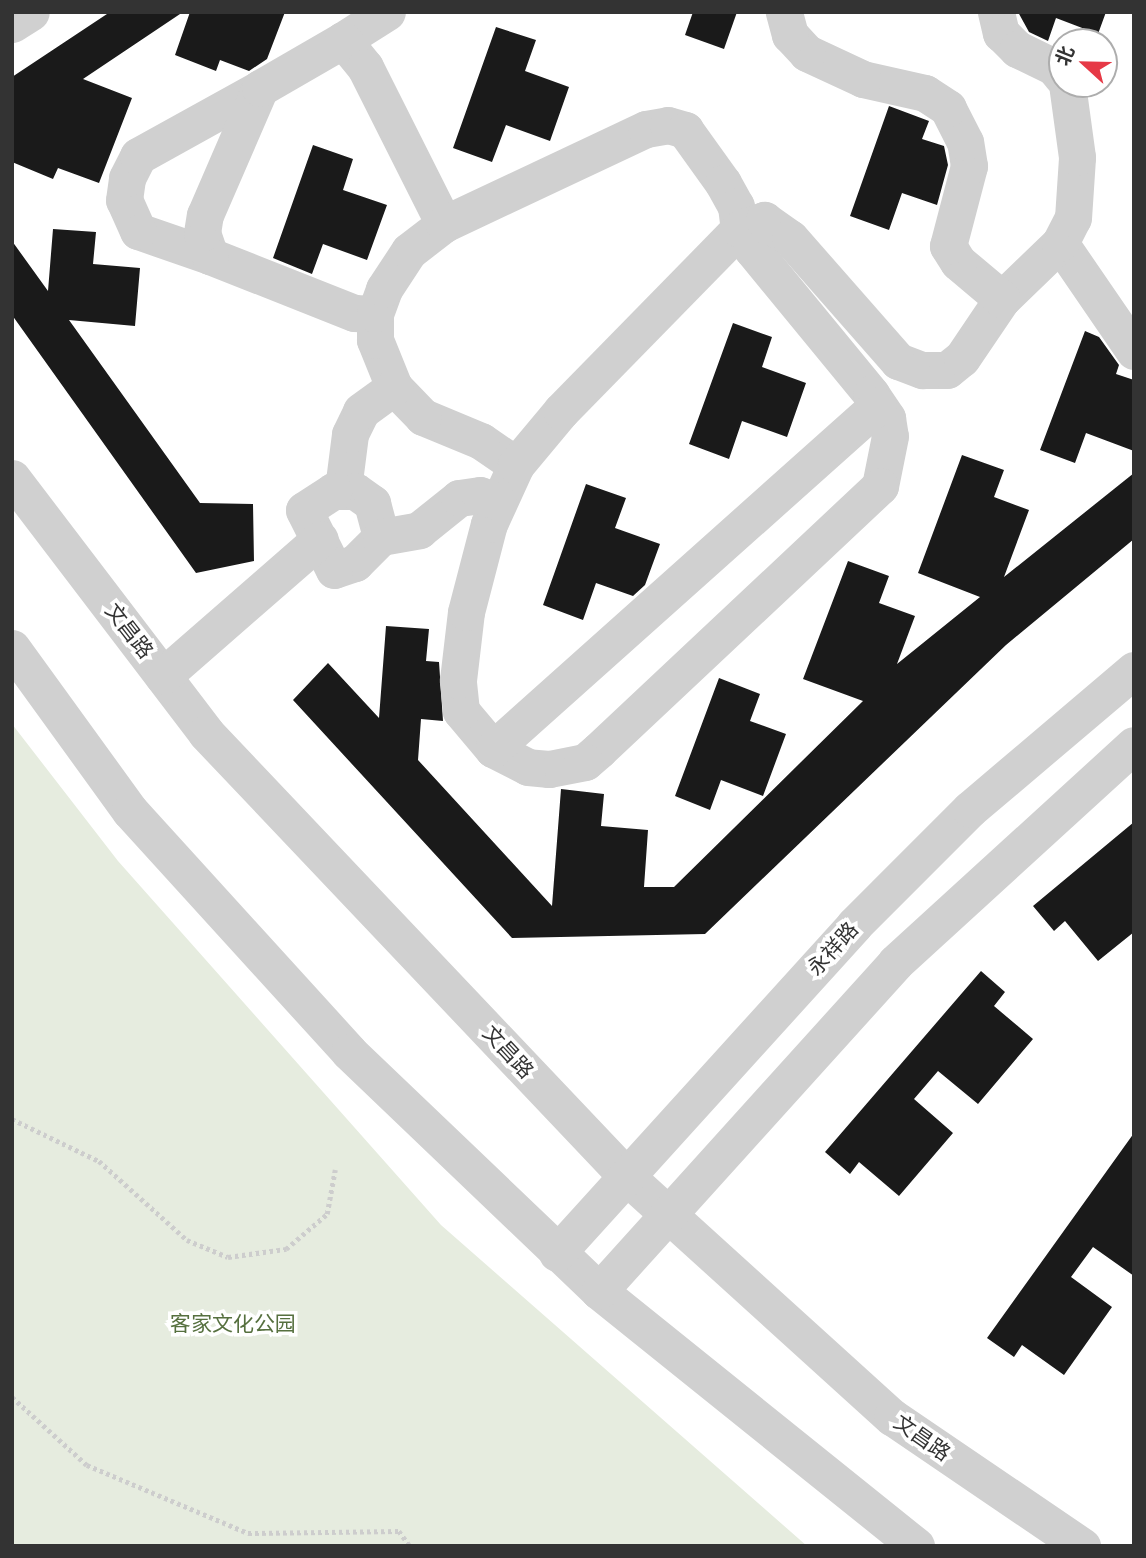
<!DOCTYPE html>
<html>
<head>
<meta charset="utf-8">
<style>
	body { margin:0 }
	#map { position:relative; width:1146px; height:1558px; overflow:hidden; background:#fff; font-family:Jost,"Noto Sans SC",sans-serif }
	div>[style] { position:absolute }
	.green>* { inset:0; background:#e6ecdf }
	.building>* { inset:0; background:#1a1a1a }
	.path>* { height:4.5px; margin-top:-2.25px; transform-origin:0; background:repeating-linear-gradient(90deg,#cdcdcd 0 3.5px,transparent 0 7px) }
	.minor>* { height:37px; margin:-18.5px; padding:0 18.5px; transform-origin:18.5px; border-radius:18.5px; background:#d0d0d0 }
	span { translate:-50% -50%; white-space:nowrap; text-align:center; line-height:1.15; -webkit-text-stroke:7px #fff; paint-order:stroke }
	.street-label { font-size:21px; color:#333 }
	.park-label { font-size:21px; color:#56703f }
	.frame { position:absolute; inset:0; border:14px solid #333; pointer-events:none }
	.north { position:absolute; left:1048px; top:28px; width:70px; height:70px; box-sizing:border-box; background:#fff; border:2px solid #adadad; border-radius:50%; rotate:292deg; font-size:19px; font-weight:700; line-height:28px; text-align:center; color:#333 }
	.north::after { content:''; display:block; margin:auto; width:24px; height:32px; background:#e63946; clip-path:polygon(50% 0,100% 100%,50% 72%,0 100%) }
</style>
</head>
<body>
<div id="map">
	<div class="green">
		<i style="clip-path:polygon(12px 724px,118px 861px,441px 1225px,807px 1546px,12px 1546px)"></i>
	</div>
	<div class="building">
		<i style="clip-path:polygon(110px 12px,183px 12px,83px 79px,132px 98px,99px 183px,58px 168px,53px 179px,12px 162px,12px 77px)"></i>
		<i style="clip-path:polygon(190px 12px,285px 12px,267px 59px,249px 71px,220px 60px,216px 71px,175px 55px)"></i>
		<i style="clip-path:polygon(693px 12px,737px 12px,724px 49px,685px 35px)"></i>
		<i style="clip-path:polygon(1018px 12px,1106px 12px,1098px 34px,1056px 18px,1048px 41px,1029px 32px)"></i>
		<i style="clip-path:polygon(496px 27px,536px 40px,525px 71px,569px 87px,550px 141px,506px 125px,492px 162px,453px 148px)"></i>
		<i style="clip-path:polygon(889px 106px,929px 121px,922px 139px,944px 146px,948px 165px,937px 205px,902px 193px,889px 230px,850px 216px)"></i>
		<i style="clip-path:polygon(313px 145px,353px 159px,343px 190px,387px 205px,367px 260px,323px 244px,312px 274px,273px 258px)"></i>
		<i style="clip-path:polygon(53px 229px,96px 232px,93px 264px,140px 268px,135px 326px,69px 320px,200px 503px,253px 504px,254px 561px,196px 573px,12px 315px,12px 241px,48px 291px)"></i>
		<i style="clip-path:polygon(733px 323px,772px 337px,762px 367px,806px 383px,787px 437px,742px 421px,729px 459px,689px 444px)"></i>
		<i style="clip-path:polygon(1085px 331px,1099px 337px,1119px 365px,1116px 374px,1134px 380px,1134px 451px,1086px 433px,1075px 463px,1040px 450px)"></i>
		<i style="clip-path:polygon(962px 455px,1004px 470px,994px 497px,1029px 510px,1004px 577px,1134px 473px,1134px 539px,1006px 645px,705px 934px,512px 938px,293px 700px,328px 663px,379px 718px,386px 626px,429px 629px,426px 661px,439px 662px,443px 721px,421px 719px,418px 760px,552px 906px,561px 789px,604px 794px,601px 826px,648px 830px,644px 887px,674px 887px,863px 701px,803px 679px,848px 561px,889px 576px,879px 603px,915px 616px,897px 664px,980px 597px,918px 573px)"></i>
		<i style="clip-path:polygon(586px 484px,626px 498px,615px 528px,660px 544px,645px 585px,633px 596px,596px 583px,583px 620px,543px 605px)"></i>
		<i style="clip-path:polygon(719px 678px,760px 694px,750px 721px,786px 734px,763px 796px,721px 780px,710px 810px,675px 796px)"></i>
		<i style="clip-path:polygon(1134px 822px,1134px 932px,1098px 961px,1065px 921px,1054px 931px,1033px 906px)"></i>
		<i style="clip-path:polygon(981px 971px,1005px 992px,994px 1006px,1033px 1039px,978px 1104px,938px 1071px,914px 1099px,953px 1133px,899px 1196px,859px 1162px,850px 1174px,825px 1152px)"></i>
		<i style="clip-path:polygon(1134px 1133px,1134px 1276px,1093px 1247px,1071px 1277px,1112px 1307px,1064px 1375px,1022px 1345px,1014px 1357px,987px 1338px)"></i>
	</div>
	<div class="path">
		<i style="left:12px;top:1119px;width:97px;rotate:25.8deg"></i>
		<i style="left:99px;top:1161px;width:118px;rotate:41.9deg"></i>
		<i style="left:187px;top:1240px;width:44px;rotate:22.5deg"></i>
		<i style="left:228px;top:1257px;width:59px;rotate:-7.9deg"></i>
		<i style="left:286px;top:1249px;width:54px;rotate:-40.5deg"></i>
		<i style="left:327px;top:1214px;width:45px;rotate:-79.7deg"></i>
		<i style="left:12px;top:1397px;width:101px;rotate:42.2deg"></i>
		<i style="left:87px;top:1465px;width:175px;rotate:22.9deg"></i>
		<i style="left:248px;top:1533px;width:151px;rotate:-0.8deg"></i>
		<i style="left:399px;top:1531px;width:19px;rotate:54deg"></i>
	</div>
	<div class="minor">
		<i style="left:996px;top:12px;width:22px;rotate:77deg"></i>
		<i style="left:1001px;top:33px;width:23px;rotate:45deg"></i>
		<i style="left:1017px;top:49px;width:41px;rotate:25.9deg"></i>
		<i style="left:1054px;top:67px;width:13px;rotate:51deg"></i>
		<i style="left:12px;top:24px;width:22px;rotate:-32deg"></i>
		<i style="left:343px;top:40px;width:52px;rotate:-32.5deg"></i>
		<i style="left:1060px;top:243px;width:131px;rotate:55.6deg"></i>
		<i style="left:210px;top:256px;width:76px;rotate:-160.9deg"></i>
		<i style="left:138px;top:231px;width:34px;rotate:-114deg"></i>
		<i style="left:124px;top:200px;width:22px;rotate:-82deg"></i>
		<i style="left:127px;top:178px;width:25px;rotate:-63deg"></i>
		<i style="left:138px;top:156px;width:138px;rotate:-29deg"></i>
		<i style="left:1002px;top:299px;width:81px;rotate:-44deg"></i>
		<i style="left:1060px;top:243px;width:28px;rotate:-63deg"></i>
		<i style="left:1073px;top:218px;width:61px;rotate:-86.2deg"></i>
		<i style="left:1077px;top:157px;width:74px;rotate:-97.8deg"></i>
		<i style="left:375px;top:314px;width:21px;rotate:-177deg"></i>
		<i style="left:354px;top:313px;width:155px;rotate:-158.4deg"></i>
		<i style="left:210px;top:256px;width:24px;rotate:-109deg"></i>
		<i style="left:202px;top:233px;width:18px;rotate:-81deg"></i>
		<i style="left:205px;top:215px;width:138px;rotate:-66.6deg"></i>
		<i style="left:260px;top:88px;width:96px;rotate:-30deg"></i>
		<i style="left:343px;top:40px;width:35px;rotate:51deg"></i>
		<i style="left:365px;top:67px;width:176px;rotate:63.3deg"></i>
		<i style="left:516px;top:465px;width:42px;rotate:-145.6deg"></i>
		<i style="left:481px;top:441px;width:63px;rotate:-157.5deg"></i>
		<i style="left:423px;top:417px;width:42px;rotate:-134deg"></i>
		<i style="left:394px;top:387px;width:51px;rotate:-112deg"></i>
		<i style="left:375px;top:340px;width:26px;rotate:-90deg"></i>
		<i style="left:375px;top:314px;width:27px;rotate:-70deg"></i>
		<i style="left:384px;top:289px;width:45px;rotate:-56.7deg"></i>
		<i style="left:409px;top:251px;width:44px;rotate:-37.6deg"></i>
		<i style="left:444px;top:224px;width:223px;rotate:-25.2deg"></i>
		<i style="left:646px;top:129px;width:22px;rotate:-10deg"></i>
		<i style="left:668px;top:125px;width:18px;rotate:16deg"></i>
		<i style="left:685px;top:130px;width:65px;rotate:54.4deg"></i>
		<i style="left:723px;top:183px;width:26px;rotate:61deg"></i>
		<i style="left:736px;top:206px;width:23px;rotate:83deg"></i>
		<i style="left:739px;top:229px;width:24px;rotate:57deg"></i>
		<i style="left:752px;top:249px;width:188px;rotate:50.6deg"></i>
		<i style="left:871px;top:394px;width:29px;rotate:56deg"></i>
		<i style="left:887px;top:418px;width:18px;rotate:81deg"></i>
		<i style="left:890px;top:436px;width:51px;rotate:101.3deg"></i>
		<i style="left:880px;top:486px;width:386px;rotate:136.8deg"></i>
		<i style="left:599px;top:750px;width:18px;rotate:139deg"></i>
		<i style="left:585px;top:762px;width:37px;rotate:169deg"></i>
		<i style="left:549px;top:769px;width:21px;rotate:-175deg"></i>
		<i style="left:528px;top:767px;width:39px;rotate:-153deg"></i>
		<i style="left:493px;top:749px;width:50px;rotate:-130.1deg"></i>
		<i style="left:461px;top:711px;width:31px;rotate:-96deg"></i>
		<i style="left:458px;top:680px;width:68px;rotate:-83.3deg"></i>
		<i style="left:466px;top:612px;width:91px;rotate:-75.4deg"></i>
		<i style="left:489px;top:524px;width:65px;rotate:-65.4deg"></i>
		<i style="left:516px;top:465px;width:70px;rotate:-50.2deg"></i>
		<i style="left:561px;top:411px;width:255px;rotate:-45.6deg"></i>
		<i style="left:739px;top:229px;width:27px;rotate:-20deg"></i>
		<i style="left:764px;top:220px;width:32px;rotate:35deg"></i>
		<i style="left:790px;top:238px;width:164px;rotate:48.7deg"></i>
		<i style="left:898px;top:361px;width:26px;rotate:21deg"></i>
		<i style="left:922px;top:370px;width:25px"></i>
		<i style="left:947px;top:370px;width:19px;rotate:-39deg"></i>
		<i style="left:962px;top:358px;width:71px;rotate:-55.9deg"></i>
		<i style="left:1002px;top:299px;width:57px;rotate:-139.9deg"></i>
		<i style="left:958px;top:262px;width:19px;rotate:-122deg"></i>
		<i style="left:948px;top:246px;width:83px;rotate:-75.3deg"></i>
		<i style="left:969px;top:166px;width:24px;rotate:-99deg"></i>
		<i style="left:965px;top:142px;width:38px;rotate:-117deg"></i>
		<i style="left:948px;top:108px;width:27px;rotate:-147deg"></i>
		<i style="left:925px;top:93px;width:64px;rotate:-167.3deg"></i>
		<i style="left:863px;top:79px;width:62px;rotate:-155.1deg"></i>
		<i style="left:807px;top:53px;width:25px;rotate:-133deg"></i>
		<i style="left:790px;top:35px;width:24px;rotate:-105deg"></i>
		<i style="left:12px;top:478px;width:320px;rotate:52.7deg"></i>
		<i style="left:206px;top:733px;width:612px;rotate:46.52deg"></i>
		<i style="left:627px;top:1177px;width:358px;rotate:42.2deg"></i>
		<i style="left:892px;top:1417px;width:230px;rotate:34.2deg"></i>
		<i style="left:343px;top:489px;width:55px;rotate:-82.7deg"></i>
		<i style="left:350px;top:434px;width:25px;rotate:-64deg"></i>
		<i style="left:361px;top:411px;width:41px;rotate:-36deg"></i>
		<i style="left:333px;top:491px;width:22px"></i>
		<i style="left:355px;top:491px;width:21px;rotate:35deg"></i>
		<i style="left:372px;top:503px;width:35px;rotate:75deg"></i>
		<i style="left:381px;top:537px;width:37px;rotate:135deg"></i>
		<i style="left:355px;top:563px;width:22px;rotate:162deg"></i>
		<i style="left:334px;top:570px;width:67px;rotate:-116.6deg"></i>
		<i style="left:304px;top:510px;width:35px;rotate:-33deg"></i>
		<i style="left:381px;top:537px;width:39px;rotate:-10deg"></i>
		<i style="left:419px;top:530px;width:51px;rotate:-38.7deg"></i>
		<i style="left:459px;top:498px;width:21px;rotate:-8deg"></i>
		<i style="left:480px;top:495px;width:19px;rotate:21deg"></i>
		<i style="left:12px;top:648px;width:201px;rotate:54.1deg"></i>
		<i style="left:130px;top:811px;width:326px;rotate:47.7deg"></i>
		<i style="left:349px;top:1052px;width:346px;rotate:43.7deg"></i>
		<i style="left:599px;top:1291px;width:407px;rotate:38.8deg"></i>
		<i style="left:163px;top:676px;width:208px;rotate:-41.1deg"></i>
		<i style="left:493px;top:749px;width:516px;rotate:-41.78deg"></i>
		<i style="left:557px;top:1253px;width:442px;rotate:-47.8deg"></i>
		<i style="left:854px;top:925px;width:164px;rotate:-45deg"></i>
		<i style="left:970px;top:809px;width:215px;rotate:-40.3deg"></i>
		<i style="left:599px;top:1291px;width:442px;rotate:-47.9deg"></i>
		<i style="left:895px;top:963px;width:323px;rotate:-42.4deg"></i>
	</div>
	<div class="street-label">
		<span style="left:129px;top:631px;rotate:52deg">文昌路</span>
		<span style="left:833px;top:949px;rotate:-48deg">永祥路</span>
		<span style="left:508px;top:1052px;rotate:47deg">文昌路</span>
		<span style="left:922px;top:1438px;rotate:35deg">文昌路</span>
	</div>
	<div class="park-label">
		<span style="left:233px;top:1324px">客家文化公园</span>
	</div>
	<div class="frame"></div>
	<div class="north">北</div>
</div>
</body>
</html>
